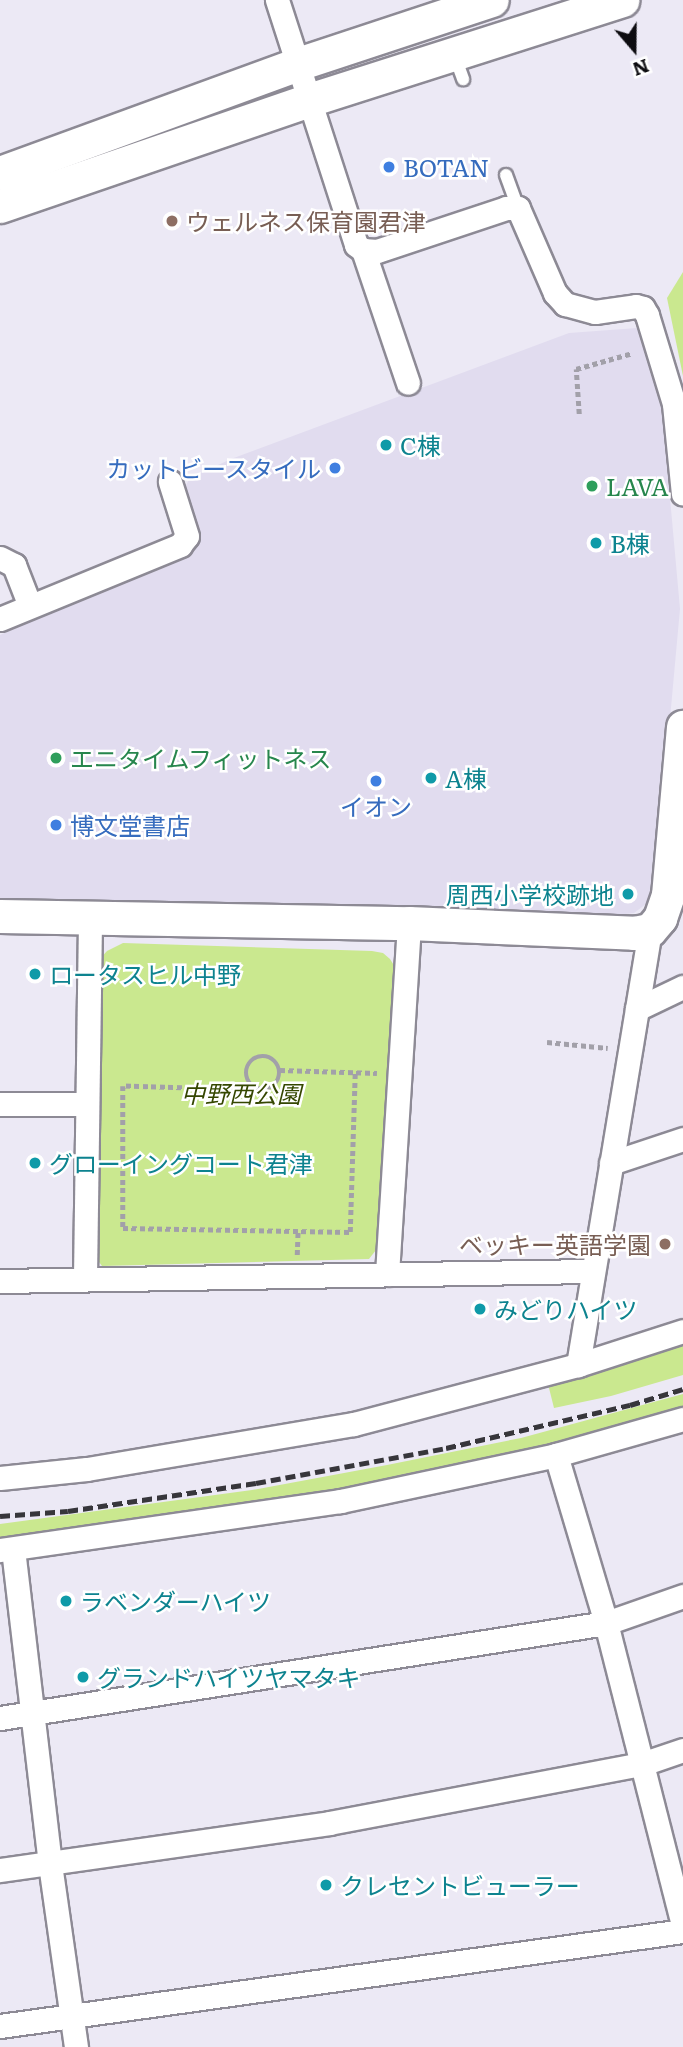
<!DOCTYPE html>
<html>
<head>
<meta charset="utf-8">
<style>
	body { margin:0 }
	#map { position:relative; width:683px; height:2047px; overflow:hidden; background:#ece9f5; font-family:Literata,"Noto Sans JP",serif }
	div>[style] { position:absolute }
	.built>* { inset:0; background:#e1dcef }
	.green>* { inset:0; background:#cae88f }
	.path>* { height:4.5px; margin-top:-2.25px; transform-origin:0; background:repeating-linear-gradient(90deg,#a2a0a9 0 5px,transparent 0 8.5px) }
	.path>.ring { margin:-2.25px; padding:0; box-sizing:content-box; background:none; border:4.5px solid #a2a0a9; border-radius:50% }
	.roads { filter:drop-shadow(2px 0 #8d8a95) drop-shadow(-2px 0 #8d8a95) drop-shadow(0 2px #8d8a95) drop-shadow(0 -2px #8d8a95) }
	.lane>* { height:12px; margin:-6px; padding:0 6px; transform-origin:6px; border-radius:6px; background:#fff }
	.street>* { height:23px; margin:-11.5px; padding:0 11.5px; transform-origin:11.5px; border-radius:11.5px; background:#fff }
	.secondary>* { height:33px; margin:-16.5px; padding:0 16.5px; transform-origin:16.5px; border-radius:16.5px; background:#fff }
	.rail>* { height:5px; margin-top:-2.5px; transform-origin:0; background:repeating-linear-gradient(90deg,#37363b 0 10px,transparent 0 15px) }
	.dots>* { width:19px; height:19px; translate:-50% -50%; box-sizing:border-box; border:4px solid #fff; border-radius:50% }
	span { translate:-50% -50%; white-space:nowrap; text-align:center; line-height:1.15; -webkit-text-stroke:5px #fff; paint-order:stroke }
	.shop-label { font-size:24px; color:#366cbe }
	.left { translate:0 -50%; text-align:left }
	.right { translate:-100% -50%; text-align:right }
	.education-label { font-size:24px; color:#785e54 }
	.culture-label { font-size:24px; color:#0d838f }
	.leisure-label { font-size:24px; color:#27864d }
	.park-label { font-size:24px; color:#354700; font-style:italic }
	.north { position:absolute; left:599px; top:14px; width:70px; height:70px; -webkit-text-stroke:5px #fff; paint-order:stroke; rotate:160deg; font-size:19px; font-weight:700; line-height:28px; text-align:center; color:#0d0c10 }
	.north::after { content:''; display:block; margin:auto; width:24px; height:32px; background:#0d0c10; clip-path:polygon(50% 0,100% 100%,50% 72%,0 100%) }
</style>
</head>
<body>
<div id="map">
	<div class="built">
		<i style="clip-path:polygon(637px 328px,662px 409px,680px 609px,654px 894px,646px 904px,634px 913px,617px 915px,0 905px,0 635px,197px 547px,201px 533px,184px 489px,190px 478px,231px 459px,569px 333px)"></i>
	</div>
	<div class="green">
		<i style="clip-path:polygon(683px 272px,683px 376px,667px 298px)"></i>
		<i style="clip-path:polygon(123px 943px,372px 951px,383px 953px,390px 959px,395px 967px,376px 1250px,369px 1259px,102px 1266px,99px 1262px,95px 1254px,98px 961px,107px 951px)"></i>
		<i style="clip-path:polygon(683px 1341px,683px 1375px,611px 1396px,554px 1408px,548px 1384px)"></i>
		<i style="clip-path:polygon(683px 1394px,683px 1408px,539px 1447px,321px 1494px,0 1542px,0 1524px,252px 1490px,387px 1465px,521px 1438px)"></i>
	</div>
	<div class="path">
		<i style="left:579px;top:414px;width:45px;rotate:-93.8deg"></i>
		<i style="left:576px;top:369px;width:59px;rotate:-15.7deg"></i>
		<i style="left:547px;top:1042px;width:61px;rotate:5.6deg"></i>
		<i class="ring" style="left:246px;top:1056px;width:29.5px;height:29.5px"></i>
		<i style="left:280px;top:1070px;width:97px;rotate:1.8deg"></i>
		<i style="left:258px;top:1090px;width:135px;rotate:-178.3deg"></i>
		<i style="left:123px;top:1086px;width:142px;rotate:90deg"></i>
		<i style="left:123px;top:1228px;width:227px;rotate:1deg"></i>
		<i style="left:350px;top:1232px;width:160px;rotate:-88.2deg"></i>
		<i style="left:297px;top:1255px;width:24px;rotate:-88deg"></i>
	</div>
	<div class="roads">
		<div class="lane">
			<i style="left:454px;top:54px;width:27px;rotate:70deg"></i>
			<i style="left:506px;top:175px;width:35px;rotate:70deg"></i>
		</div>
		<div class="street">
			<i style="left:277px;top:0;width:257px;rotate:72.1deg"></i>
			<i style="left:356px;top:245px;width:9px;rotate:36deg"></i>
			<i style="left:363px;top:250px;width:14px;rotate:4deg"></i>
			<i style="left:377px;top:251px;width:136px;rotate:-18.4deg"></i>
			<i style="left:506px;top:208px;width:12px"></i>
			<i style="left:518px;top:208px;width:93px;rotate:66.5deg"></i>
			<i style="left:555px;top:293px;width:15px;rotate:48deg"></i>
			<i style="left:565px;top:304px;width:31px;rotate:15deg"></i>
			<i style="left:595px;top:312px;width:41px;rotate:-8.3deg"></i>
			<i style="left:636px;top:306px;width:7px;rotate:16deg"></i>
			<i style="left:643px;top:308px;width:8px;rotate:60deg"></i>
			<i style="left:647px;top:315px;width:93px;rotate:73.1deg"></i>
			<i style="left:674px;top:404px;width:90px;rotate:84.3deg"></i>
			<i style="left:363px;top:250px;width:140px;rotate:71.3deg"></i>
			<i style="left:0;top:558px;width:16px;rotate:27deg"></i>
			<i style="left:14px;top:565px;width:44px;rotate:68.7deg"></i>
			<i style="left:0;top:619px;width:195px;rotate:-22.3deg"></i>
			<i style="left:180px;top:545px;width:11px;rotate:-52deg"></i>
			<i style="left:187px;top:536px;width:57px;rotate:-107.5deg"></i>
			<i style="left:637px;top:1009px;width:51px;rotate:-25.6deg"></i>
			<i style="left:0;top:1104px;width:87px"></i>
			<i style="left:611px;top:1163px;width:76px;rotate:-18.4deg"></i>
			<i style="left:387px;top:1274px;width:352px;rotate:-86.4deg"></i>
			<i style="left:85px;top:1278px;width:360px;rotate:-89.2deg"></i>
			<i style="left:0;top:1281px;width:593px;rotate:-0.97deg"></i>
			<i style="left:578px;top:1365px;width:441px;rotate:-80.6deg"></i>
			<i style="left:556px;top:1455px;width:175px;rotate:73.4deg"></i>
			<i style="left:606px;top:1623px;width:311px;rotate:75.7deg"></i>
			<i style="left:0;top:1478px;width:87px;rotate:-5.9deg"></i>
			<i style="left:87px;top:1469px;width:271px;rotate:-9.6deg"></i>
			<i style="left:354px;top:1424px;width:232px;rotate:-14.8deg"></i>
			<i style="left:578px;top:1365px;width:110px;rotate:-17.9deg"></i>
			<i style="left:13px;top:1549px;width:317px;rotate:83.3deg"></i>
			<i style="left:50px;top:1864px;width:185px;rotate:81.9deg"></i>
			<i style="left:0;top:1550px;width:344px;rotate:-8.2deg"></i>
			<i style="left:340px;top:1501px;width:221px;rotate:-12deg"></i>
			<i style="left:556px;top:1455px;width:132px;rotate:-15.8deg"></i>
			<i style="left:0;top:1718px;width:613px;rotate:-8.91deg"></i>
			<i style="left:606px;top:1623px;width:82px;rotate:-19.3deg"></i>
			<i style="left:0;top:1870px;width:332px;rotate:-8.1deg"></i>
			<i style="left:329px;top:1823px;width:319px;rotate:-10.7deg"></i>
			<i style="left:642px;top:1764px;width:43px;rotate:-18.9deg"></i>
			<i style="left:0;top:2026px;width:690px;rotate:-7.92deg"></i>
		</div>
		<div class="secondary">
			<i style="left:0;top:173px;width:317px;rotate:-20.1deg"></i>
			<i style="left:298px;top:64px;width:204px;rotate:-18.3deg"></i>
			<i style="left:0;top:206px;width:327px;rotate:-18.9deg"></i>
			<i style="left:309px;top:100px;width:329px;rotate:-17.7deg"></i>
			<i style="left:0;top:916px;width:409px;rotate:1deg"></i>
			<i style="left:409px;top:923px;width:225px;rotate:2.5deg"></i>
			<i style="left:634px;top:933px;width:16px;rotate:-11deg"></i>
			<i style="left:650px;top:930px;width:16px;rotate:-50deg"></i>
			<i style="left:660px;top:918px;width:24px;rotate:-71deg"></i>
			<i style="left:668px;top:895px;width:169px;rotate:-84.9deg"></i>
		</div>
	</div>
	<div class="rail">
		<i style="left:0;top:1516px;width:68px;rotate:-4.2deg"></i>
		<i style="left:68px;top:1511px;width:190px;rotate:-8.5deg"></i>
		<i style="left:256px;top:1483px;width:193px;rotate:-10.4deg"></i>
		<i style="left:446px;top:1448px;width:189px;rotate:-13.2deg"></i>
		<i style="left:630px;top:1405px;width:55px;rotate:-16.8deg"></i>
	</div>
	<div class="dots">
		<i style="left:389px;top:167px;background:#3f7fe0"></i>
		<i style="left:172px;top:221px;background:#8d6e63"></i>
		<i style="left:386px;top:445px;background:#0f9aa8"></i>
		<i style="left:335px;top:468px;background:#3f7fe0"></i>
		<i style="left:592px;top:486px;background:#2e9e5b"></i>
		<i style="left:596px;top:543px;background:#0f9aa8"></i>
		<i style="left:56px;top:758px;background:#2e9e5b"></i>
		<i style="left:431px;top:778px;background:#0f9aa8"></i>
		<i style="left:376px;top:781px;background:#3f7fe0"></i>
		<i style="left:56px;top:825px;background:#3f7fe0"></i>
		<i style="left:628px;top:894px;background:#0f9aa8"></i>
		<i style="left:35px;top:974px;background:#0f9aa8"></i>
		<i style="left:35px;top:1163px;background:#0f9aa8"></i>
		<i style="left:665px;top:1244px;background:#8d6e63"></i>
		<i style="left:480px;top:1309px;background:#0f9aa8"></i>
		<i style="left:66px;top:1601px;background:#0f9aa8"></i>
		<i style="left:83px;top:1677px;background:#0f9aa8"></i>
		<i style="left:326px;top:1885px;background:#0f9aa8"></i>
	</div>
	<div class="shop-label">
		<span class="left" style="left:403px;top:167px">BOTAN</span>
		<span class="right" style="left:321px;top:468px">カットビースタイル</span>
		<span style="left:376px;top:806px">イオン</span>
		<span class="left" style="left:70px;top:825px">博文堂書店</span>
	</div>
	<div class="education-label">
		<span class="left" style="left:186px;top:221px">ウェルネス保育園君津</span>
		<span class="right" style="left:651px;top:1244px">ベッキー英語学園</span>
	</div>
	<div class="culture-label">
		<span class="left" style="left:400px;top:445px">C棟</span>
		<span class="left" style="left:610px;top:543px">B棟</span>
		<span class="left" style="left:445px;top:778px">A棟</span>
		<span class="right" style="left:614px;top:894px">周西小学校跡地</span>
		<span class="left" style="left:49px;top:974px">ロータスヒル中野</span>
		<span class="left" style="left:49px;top:1163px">グローイングコート君津</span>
		<span class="left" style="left:494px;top:1309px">みどりハイツ</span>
		<span class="left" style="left:80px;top:1601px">ラベンダーハイツ</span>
		<span class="left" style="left:97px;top:1677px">グランドハイツヤマタキ</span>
		<span class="left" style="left:340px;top:1885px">クレセントビューラー</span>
	</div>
	<div class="leisure-label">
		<span class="left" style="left:606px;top:486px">LAVA</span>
		<span class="left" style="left:70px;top:758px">エニタイムフィットネス</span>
	</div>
	<div class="park-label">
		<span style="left:241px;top:1093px">中野西公園</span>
	</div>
	<div class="north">N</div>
</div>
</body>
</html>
